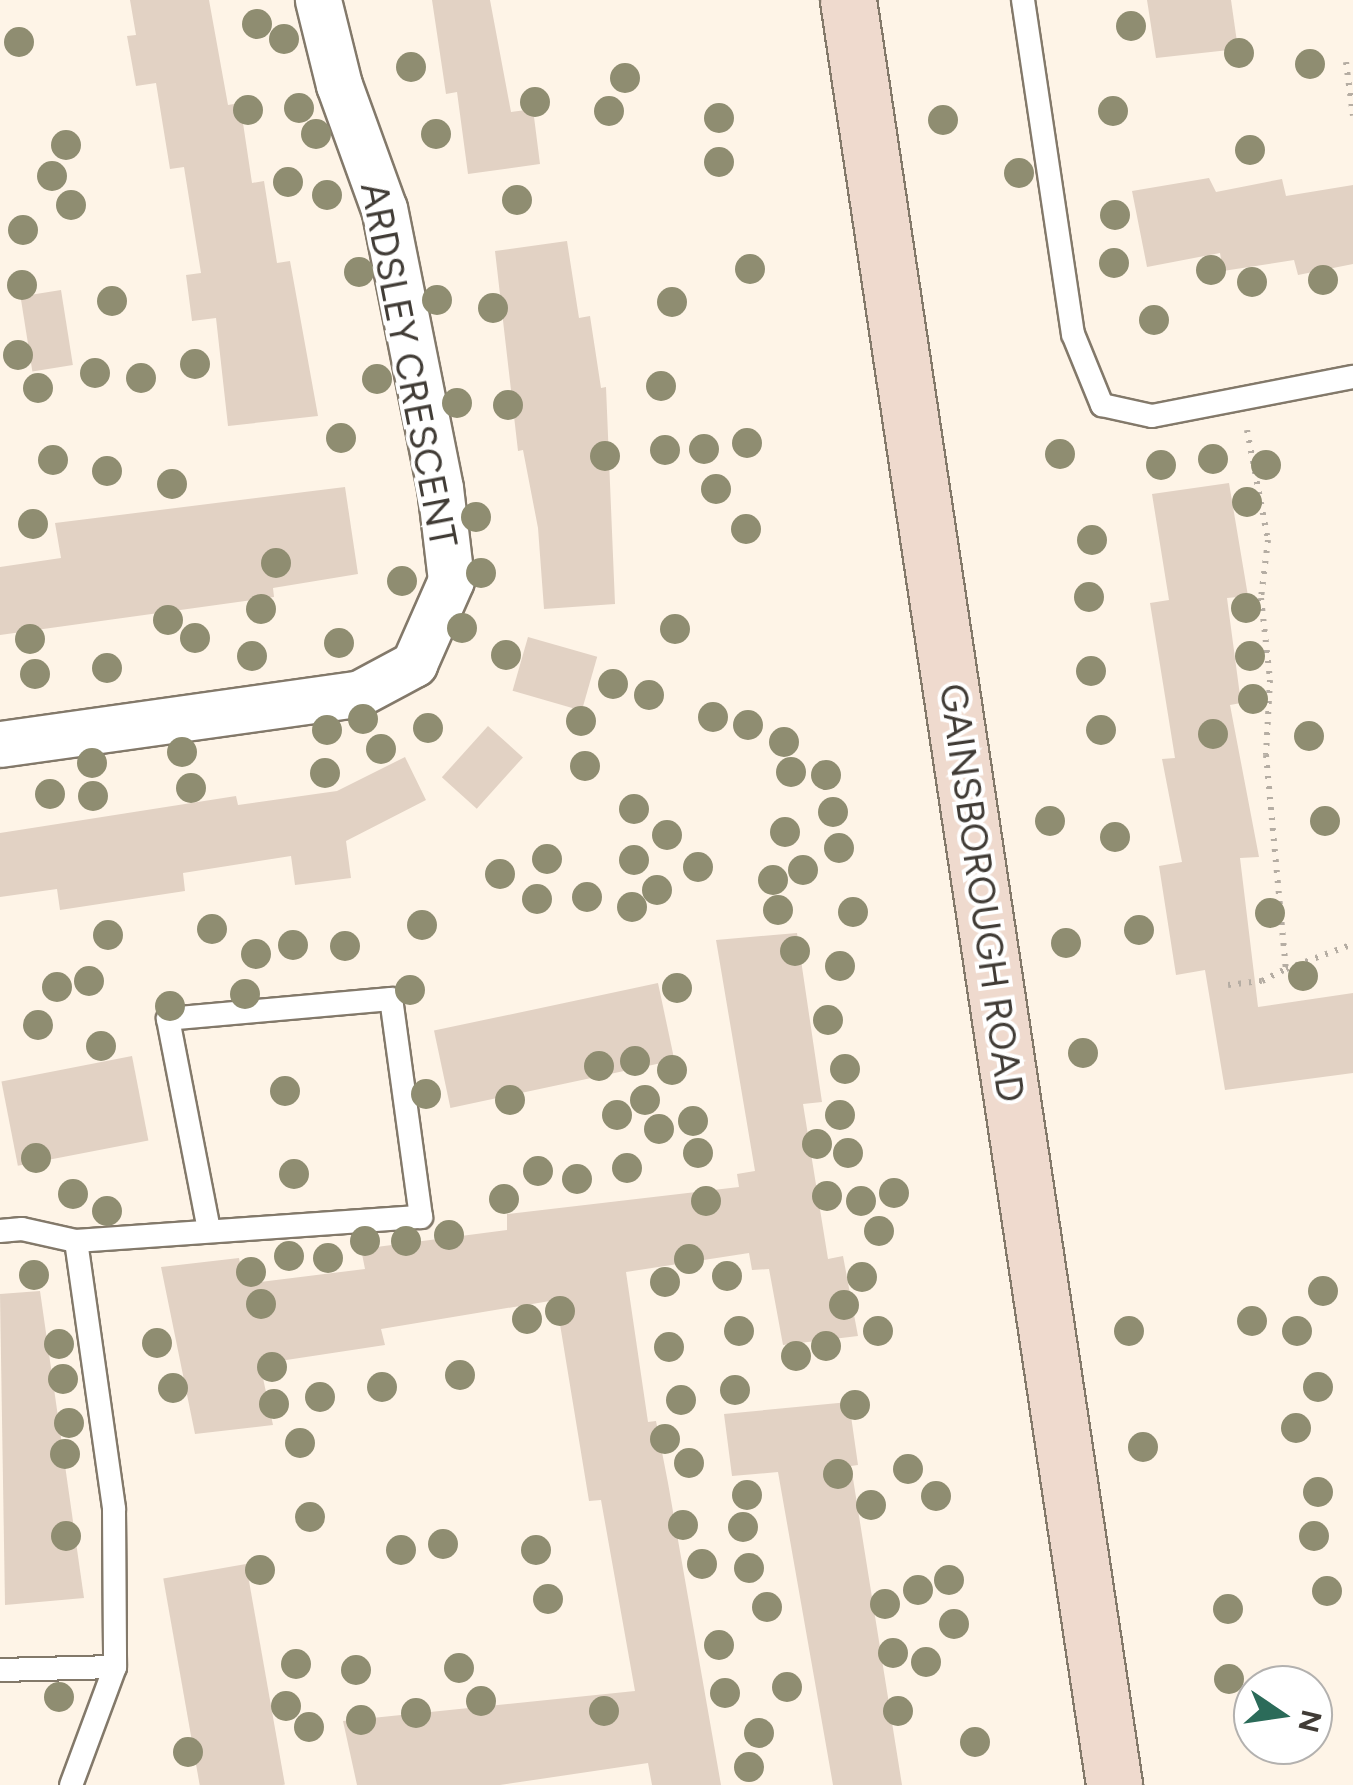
<!DOCTYPE html>
<html>
<head>
<meta charset="utf-8">
<style>
	body { margin:0 }
	#map { position:relative; width:1353px; height:1785px; overflow:hidden; background:#fef4e7; font-family:Figtree,sans-serif }
	div>[style] { position:absolute }
	.building>* { inset:0; background:#e2d2c4; transform-origin:0 0 }
	.path>* { height:6px; margin-top:-3px; transform-origin:0; background:repeating-linear-gradient(90deg,#b5ada3 0 2.5px,transparent 0 10.5px) }
	.roads { filter:drop-shadow(2px 0 #83796a) drop-shadow(-2px 0 #83796a) drop-shadow(0 2px #83796a) drop-shadow(0 -2px #83796a) }
	.service>* { height:22px; margin:-11px; padding:0 11px; transform-origin:11px; border-radius:11px; background:#fff }
	.minor>* { height:45px; margin:-22.5px; padding:0 22.5px; transform-origin:22.5px; border-radius:22.5px; background:#fff }
	.secondary>* { height:55px; margin:-27.5px; padding:0 27.5px; transform-origin:27.5px; border-radius:27.5px; background:#efdace }
	.trees>* { width:30px; height:30px; margin:-15px; border-radius:50%; background:#8f8d71 }
	span { translate:-50% -50%; white-space:nowrap; text-align:center; line-height:1.15; -webkit-text-stroke:8px #fff; paint-order:stroke }
	.street-label { font-size:38px; color:#413c36 }
	.north { position:absolute; left:1233px; top:1665px; width:100px; height:100px; box-sizing:border-box; background:#fff; border:2px solid #b3b1af; border-radius:50%; rotate:103deg; font-size:28px; font-weight:700; line-height:40px; text-align:center; color:#413c36 }
	.north::after { content:''; display:block; margin:auto; width:35px; height:45px; background:#2b6b59; clip-path:polygon(50% 0,100% 100%,50% 72%,0 100%) }
</style>
</head>
<body>
<div id="map">
	<div class="building">
		<i style="clip-path:polygon(130px 0,209px 0,228px 105px,240px 103px,252px 183px,264px 181px,277px 263px,290px 261px,318px 416px,228px 426px,216px 318px,192px 321px,186px 275px,201px 273px,184px 167px,170px 169px,156px 83px,136px 86px,127px 36px,136px 35px)"></i>
		<i style="clip-path:polygon(432px 0,490px 0,511px 112px,533px 109px,540px 164px,468px 174px,457px 92px,446px 94px)"></i>
		<i style="clip-path:polygon(1147px 0,1231px 0,1238px 49px,1156px 58px)"></i>
		<i style="clip-path:polygon(1209px 178px,1216px 192px,1282px 179px,1286px 196px,1353px 185px,1353px 264px,1298px 275px,1294px 260px,1223px 271px,1220px 253px,1147px 267px,1132px 191px)"></i>
		<i style="clip-path:polygon(567px 241px,579px 318px,590px 316px,601px 388px,606px 387px,615px 604px,544px 609px,538px 528px,523px 450px,518px 451px,495px 251px)"></i>
		<i style="left:61px;top:290px;width:76px;height:41px;rotate:81deg"></i>
		<i style="clip-path:polygon(1229px 483px,1248px 596px,1227px 598px,1241px 703px,1230px 705px,1259px 857px,1240px 858px,1258px 1007px,1353px 993px,1353px 1073px,1225px 1090px,1205px 970px,1176px 975px,1159px 866px,1182px 862px,1162px 759px,1175px 758px,1150px 603px,1169px 600px,1152px 494px)"></i>
		<i style="clip-path:polygon(345px 487px,358px 574px,273px 588px,274px 597px,0 635px,0 567px,61px 558px,55px 523px)"></i>
		<i style="left:528px;top:637px;width:72px;height:56px;rotate:16deg"></i>
		<i style="left:488px;top:726px;width:47px;height:69px;rotate:42deg"></i>
		<i style="clip-path:polygon(405px 757px,426px 800px,346px 841px,351px 878px,295px 885px,291px 856px,183px 873px,185px 891px,60px 910px,57px 889px,0 897px,0 833px,236px 796px,238px 805px,337px 791px)"></i>
		<i style="clip-path:polygon(797px 933px,822px 1102px,803px 1104px,828px 1259px,843px 1256px,858px 1336px,783px 1345px,769px 1269px,752px 1270px,749px 1253px,626px 1272px,648px 1422px,656px 1421px,668px 1483px,721px 1785px,652px 1785px,648px 1763px,500px 1785px,357px 1785px,343px 1721px,635px 1691px,601px 1500px,589px 1501px,556px 1300px,381px 1329px,385px 1345px,260px 1364px,273px 1425px,195px 1434px,161px 1267px,239px 1258px,244px 1284px,365px 1269px,361px 1249px,507px 1230px,507px 1214px,739px 1187px,737px 1174px,755px 1171px,716px 940px)"></i>
		<i style="left:658px;top:983px;width:79px;height:229px;rotate:78deg"></i>
		<i style="left:132px;top:1056px;width:86px;height:133px;rotate:79deg"></i>
		<i style="clip-path:polygon(40px 1291px,84px 1598px,5px 1605px,0 1294px)"></i>
		<i style="clip-path:polygon(849px 1402px,858px 1465px,851px 1466px,902px 1785px,833px 1785px,778px 1472px,732px 1476px,724px 1414px)"></i>
		<i style="left:246px;top:1564px;width:224px;height:84px;rotate:80deg"></i>
	</div>
	<div class="path">
		<i style="left:1346px;top:62px;width:54px;rotate:82.6deg"></i>
		<i style="left:1247px;top:430px;width:112px;rotate:79.2deg"></i>
		<i style="left:1268px;top:540px;width:58px;rotate:96.9deg"></i>
		<i style="left:1261px;top:598px;width:82px;rotate:83.7deg"></i>
		<i style="left:1270px;top:680px;width:75px;rotate:93.1deg"></i>
		<i style="left:1266px;top:755px;width:215px;rotate:84.7deg"></i>
		<i style="left:1286px;top:969px;width:72px;rotate:-20.5deg"></i>
		<i style="left:1228px;top:985px;width:34px;rotate:-7deg"></i>
		<i style="left:1262px;top:981px;width:27px;rotate:-27deg"></i>
	</div>
	<div class="roads">
		<div class="service">
			<i style="left:1023px;top:0;width:338px;rotate:81.5deg"></i>
			<i style="left:1073px;top:334px;width:77px;rotate:67.8deg"></i>
			<i style="left:1102px;top:405px;width:51px;rotate:12.4deg"></i>
			<i style="left:1152px;top:416px;width:205px;rotate:-11deg"></i>
			<i style="left:0;top:1231px;width:22px;rotate:-5deg"></i>
			<i style="left:22px;top:1229px;width:55px;rotate:12.5deg"></i>
			<i style="left:76px;top:1241px;width:271px;rotate:81.9deg"></i>
			<i style="left:114px;top:1509px;width:158px;rotate:89.6deg"></i>
			<i style="left:115px;top:1667px;width:126px;rotate:110.4deg"></i>
			<i style="left:76px;top:1241px;width:346px;rotate:-4deg"></i>
			<i style="left:421px;top:1217px;width:220px;rotate:-97.8deg"></i>
			<i style="left:391px;top:999px;width:224px;rotate:174.9deg"></i>
			<i style="left:168px;top:1019px;width:215px;rotate:79deg"></i>
			<i style="left:0;top:1670px;width:115px;rotate:-1.5deg"></i>
		</div>
		<div class="minor">
			<i style="left:0;top:744px;width:361px;rotate:-8deg"></i>
			<i style="left:358px;top:694px;width:64px;rotate:-28.2deg"></i>
			<i style="left:414px;top:664px;width:92px;rotate:-66.2deg"></i>
			<i style="left:451px;top:580px;width:93px;rotate:-96.8deg"></i>
			<i style="left:440px;top:488px;width:285px;rotate:-101.3deg"></i>
			<i style="left:384px;top:209px;width:132px;rotate:-109.9deg"></i>
			<i style="left:339px;top:85px;width:88px;rotate:-103.9deg"></i>
		</div>
		<div class="secondary">
			<i style="left:848px;top:0;width:1805px;rotate:81.52deg"></i>
		</div>
	</div>
	<div class="trees">
		<i style="left:257px;top:24px"></i>
		<i style="left:1131px;top:26px"></i>
		<i style="left:284px;top:39px"></i>
		<i style="left:19px;top:42px"></i>
		<i style="left:1239px;top:53px"></i>
		<i style="left:1310px;top:64px"></i>
		<i style="left:411px;top:67px"></i>
		<i style="left:625px;top:78px"></i>
		<i style="left:535px;top:102px"></i>
		<i style="left:299px;top:108px"></i>
		<i style="left:248px;top:110px"></i>
		<i style="left:609px;top:111px"></i>
		<i style="left:1113px;top:111px"></i>
		<i style="left:719px;top:118px"></i>
		<i style="left:943px;top:120px"></i>
		<i style="left:316px;top:134px"></i>
		<i style="left:436px;top:134px"></i>
		<i style="left:66px;top:145px"></i>
		<i style="left:1250px;top:150px"></i>
		<i style="left:719px;top:162px"></i>
		<i style="left:1019px;top:173px"></i>
		<i style="left:52px;top:176px"></i>
		<i style="left:288px;top:182px"></i>
		<i style="left:327px;top:195px"></i>
		<i style="left:517px;top:200px"></i>
		<i style="left:71px;top:205px"></i>
		<i style="left:1115px;top:215px"></i>
		<i style="left:23px;top:230px"></i>
		<i style="left:1114px;top:263px"></i>
		<i style="left:750px;top:269px"></i>
		<i style="left:1211px;top:270px"></i>
		<i style="left:359px;top:272px"></i>
		<i style="left:1323px;top:280px"></i>
		<i style="left:1252px;top:282px"></i>
		<i style="left:22px;top:285px"></i>
		<i style="left:437px;top:300px"></i>
		<i style="left:112px;top:301px"></i>
		<i style="left:672px;top:302px"></i>
		<i style="left:493px;top:308px"></i>
		<i style="left:1154px;top:320px"></i>
		<i style="left:18px;top:355px"></i>
		<i style="left:195px;top:364px"></i>
		<i style="left:95px;top:373px"></i>
		<i style="left:141px;top:378px"></i>
		<i style="left:377px;top:379px"></i>
		<i style="left:661px;top:386px"></i>
		<i style="left:38px;top:388px"></i>
		<i style="left:457px;top:403px"></i>
		<i style="left:508px;top:405px"></i>
		<i style="left:341px;top:438px"></i>
		<i style="left:747px;top:443px"></i>
		<i style="left:704px;top:449px"></i>
		<i style="left:665px;top:450px"></i>
		<i style="left:1060px;top:454px"></i>
		<i style="left:605px;top:456px"></i>
		<i style="left:1213px;top:459px"></i>
		<i style="left:53px;top:460px"></i>
		<i style="left:1161px;top:465px"></i>
		<i style="left:1266px;top:465px"></i>
		<i style="left:107px;top:471px"></i>
		<i style="left:172px;top:484px"></i>
		<i style="left:716px;top:489px"></i>
		<i style="left:1247px;top:502px"></i>
		<i style="left:476px;top:517px"></i>
		<i style="left:33px;top:524px"></i>
		<i style="left:746px;top:529px"></i>
		<i style="left:1092px;top:540px"></i>
		<i style="left:276px;top:563px"></i>
		<i style="left:481px;top:573px"></i>
		<i style="left:402px;top:581px"></i>
		<i style="left:1089px;top:597px"></i>
		<i style="left:1246px;top:608px"></i>
		<i style="left:261px;top:609px"></i>
		<i style="left:168px;top:620px"></i>
		<i style="left:462px;top:628px"></i>
		<i style="left:675px;top:629px"></i>
		<i style="left:195px;top:638px"></i>
		<i style="left:30px;top:639px"></i>
		<i style="left:339px;top:643px"></i>
		<i style="left:506px;top:655px"></i>
		<i style="left:252px;top:656px"></i>
		<i style="left:1250px;top:656px"></i>
		<i style="left:107px;top:668px"></i>
		<i style="left:1091px;top:671px"></i>
		<i style="left:35px;top:674px"></i>
		<i style="left:613px;top:684px"></i>
		<i style="left:649px;top:695px"></i>
		<i style="left:1253px;top:699px"></i>
		<i style="left:713px;top:717px"></i>
		<i style="left:363px;top:719px"></i>
		<i style="left:581px;top:721px"></i>
		<i style="left:748px;top:725px"></i>
		<i style="left:428px;top:728px"></i>
		<i style="left:327px;top:730px"></i>
		<i style="left:1101px;top:730px"></i>
		<i style="left:1213px;top:734px"></i>
		<i style="left:1309px;top:736px"></i>
		<i style="left:784px;top:742px"></i>
		<i style="left:381px;top:749px"></i>
		<i style="left:182px;top:752px"></i>
		<i style="left:92px;top:763px"></i>
		<i style="left:585px;top:766px"></i>
		<i style="left:791px;top:772px"></i>
		<i style="left:325px;top:773px"></i>
		<i style="left:826px;top:775px"></i>
		<i style="left:191px;top:788px"></i>
		<i style="left:50px;top:794px"></i>
		<i style="left:93px;top:796px"></i>
		<i style="left:634px;top:809px"></i>
		<i style="left:833px;top:812px"></i>
		<i style="left:1050px;top:821px"></i>
		<i style="left:1325px;top:821px"></i>
		<i style="left:785px;top:832px"></i>
		<i style="left:667px;top:835px"></i>
		<i style="left:1115px;top:837px"></i>
		<i style="left:839px;top:848px"></i>
		<i style="left:547px;top:859px"></i>
		<i style="left:634px;top:860px"></i>
		<i style="left:698px;top:867px"></i>
		<i style="left:803px;top:870px"></i>
		<i style="left:500px;top:874px"></i>
		<i style="left:773px;top:880px"></i>
		<i style="left:657px;top:890px"></i>
		<i style="left:587px;top:897px"></i>
		<i style="left:537px;top:899px"></i>
		<i style="left:632px;top:907px"></i>
		<i style="left:778px;top:910px"></i>
		<i style="left:853px;top:912px"></i>
		<i style="left:1270px;top:913px"></i>
		<i style="left:422px;top:925px"></i>
		<i style="left:212px;top:929px"></i>
		<i style="left:1139px;top:930px"></i>
		<i style="left:108px;top:935px"></i>
		<i style="left:1066px;top:943px"></i>
		<i style="left:293px;top:945px"></i>
		<i style="left:345px;top:946px"></i>
		<i style="left:795px;top:951px"></i>
		<i style="left:256px;top:954px"></i>
		<i style="left:840px;top:966px"></i>
		<i style="left:1303px;top:976px"></i>
		<i style="left:89px;top:981px"></i>
		<i style="left:57px;top:987px"></i>
		<i style="left:677px;top:988px"></i>
		<i style="left:410px;top:990px"></i>
		<i style="left:245px;top:994px"></i>
		<i style="left:170px;top:1006px"></i>
		<i style="left:828px;top:1020px"></i>
		<i style="left:38px;top:1025px"></i>
		<i style="left:101px;top:1046px"></i>
		<i style="left:1083px;top:1053px"></i>
		<i style="left:635px;top:1061px"></i>
		<i style="left:599px;top:1066px"></i>
		<i style="left:845px;top:1069px"></i>
		<i style="left:672px;top:1070px"></i>
		<i style="left:285px;top:1091px"></i>
		<i style="left:426px;top:1094px"></i>
		<i style="left:510px;top:1100px"></i>
		<i style="left:645px;top:1100px"></i>
		<i style="left:617px;top:1115px"></i>
		<i style="left:840px;top:1115px"></i>
		<i style="left:693px;top:1121px"></i>
		<i style="left:659px;top:1129px"></i>
		<i style="left:817px;top:1144px"></i>
		<i style="left:698px;top:1153px"></i>
		<i style="left:848px;top:1153px"></i>
		<i style="left:36px;top:1158px"></i>
		<i style="left:627px;top:1168px"></i>
		<i style="left:538px;top:1171px"></i>
		<i style="left:294px;top:1174px"></i>
		<i style="left:577px;top:1179px"></i>
		<i style="left:894px;top:1193px"></i>
		<i style="left:73px;top:1194px"></i>
		<i style="left:827px;top:1196px"></i>
		<i style="left:504px;top:1199px"></i>
		<i style="left:706px;top:1201px"></i>
		<i style="left:861px;top:1201px"></i>
		<i style="left:107px;top:1211px"></i>
		<i style="left:879px;top:1231px"></i>
		<i style="left:449px;top:1235px"></i>
		<i style="left:365px;top:1241px"></i>
		<i style="left:406px;top:1241px"></i>
		<i style="left:289px;top:1256px"></i>
		<i style="left:328px;top:1258px"></i>
		<i style="left:689px;top:1259px"></i>
		<i style="left:251px;top:1272px"></i>
		<i style="left:34px;top:1275px"></i>
		<i style="left:727px;top:1276px"></i>
		<i style="left:862px;top:1277px"></i>
		<i style="left:665px;top:1282px"></i>
		<i style="left:1323px;top:1291px"></i>
		<i style="left:261px;top:1304px"></i>
		<i style="left:844px;top:1305px"></i>
		<i style="left:560px;top:1311px"></i>
		<i style="left:527px;top:1319px"></i>
		<i style="left:1252px;top:1321px"></i>
		<i style="left:739px;top:1331px"></i>
		<i style="left:878px;top:1331px"></i>
		<i style="left:1129px;top:1331px"></i>
		<i style="left:1297px;top:1331px"></i>
		<i style="left:157px;top:1343px"></i>
		<i style="left:59px;top:1344px"></i>
		<i style="left:826px;top:1346px"></i>
		<i style="left:669px;top:1347px"></i>
		<i style="left:796px;top:1356px"></i>
		<i style="left:272px;top:1367px"></i>
		<i style="left:460px;top:1375px"></i>
		<i style="left:63px;top:1379px"></i>
		<i style="left:382px;top:1387px"></i>
		<i style="left:1318px;top:1387px"></i>
		<i style="left:173px;top:1388px"></i>
		<i style="left:735px;top:1390px"></i>
		<i style="left:320px;top:1397px"></i>
		<i style="left:681px;top:1400px"></i>
		<i style="left:274px;top:1404px"></i>
		<i style="left:855px;top:1405px"></i>
		<i style="left:69px;top:1423px"></i>
		<i style="left:1296px;top:1428px"></i>
		<i style="left:665px;top:1439px"></i>
		<i style="left:300px;top:1443px"></i>
		<i style="left:1143px;top:1447px"></i>
		<i style="left:65px;top:1454px"></i>
		<i style="left:689px;top:1463px"></i>
		<i style="left:908px;top:1469px"></i>
		<i style="left:838px;top:1474px"></i>
		<i style="left:1318px;top:1492px"></i>
		<i style="left:747px;top:1495px"></i>
		<i style="left:936px;top:1496px"></i>
		<i style="left:871px;top:1505px"></i>
		<i style="left:310px;top:1517px"></i>
		<i style="left:683px;top:1525px"></i>
		<i style="left:743px;top:1527px"></i>
		<i style="left:66px;top:1536px"></i>
		<i style="left:1314px;top:1536px"></i>
		<i style="left:443px;top:1544px"></i>
		<i style="left:401px;top:1550px"></i>
		<i style="left:536px;top:1550px"></i>
		<i style="left:702px;top:1564px"></i>
		<i style="left:749px;top:1568px"></i>
		<i style="left:260px;top:1570px"></i>
		<i style="left:949px;top:1580px"></i>
		<i style="left:918px;top:1590px"></i>
		<i style="left:1327px;top:1591px"></i>
		<i style="left:548px;top:1599px"></i>
		<i style="left:885px;top:1604px"></i>
		<i style="left:767px;top:1607px"></i>
		<i style="left:1228px;top:1609px"></i>
		<i style="left:954px;top:1624px"></i>
		<i style="left:719px;top:1645px"></i>
		<i style="left:893px;top:1653px"></i>
		<i style="left:926px;top:1662px"></i>
		<i style="left:296px;top:1664px"></i>
		<i style="left:459px;top:1668px"></i>
		<i style="left:356px;top:1670px"></i>
		<i style="left:1229px;top:1679px"></i>
		<i style="left:787px;top:1687px"></i>
		<i style="left:725px;top:1693px"></i>
		<i style="left:59px;top:1697px"></i>
		<i style="left:481px;top:1701px"></i>
		<i style="left:286px;top:1706px"></i>
		<i style="left:604px;top:1711px"></i>
		<i style="left:898px;top:1711px"></i>
		<i style="left:416px;top:1713px"></i>
		<i style="left:361px;top:1720px"></i>
		<i style="left:309px;top:1727px"></i>
		<i style="left:759px;top:1733px"></i>
		<i style="left:975px;top:1742px"></i>
		<i style="left:188px;top:1752px"></i>
		<i style="left:749px;top:1767px"></i>
	</div>
	<div class="street-label">
		<span style="left:408px;top:365px;rotate:79deg">ARDSLEY CRESCENT</span>
		<span style="left:981px;top:893px;rotate:82deg">GAINSBOROUGH ROAD</span>
	</div>
	<div class="north">N</div>
</div>
</body>
</html>
